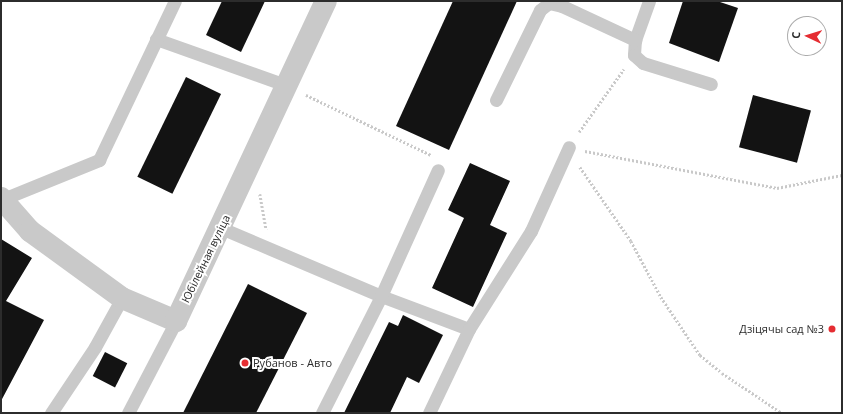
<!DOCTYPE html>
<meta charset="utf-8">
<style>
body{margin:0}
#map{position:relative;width:843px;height:414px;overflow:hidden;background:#fff;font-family:"Open Sans",sans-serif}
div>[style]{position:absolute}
.building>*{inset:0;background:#131313;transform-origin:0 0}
.path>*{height:2.5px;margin-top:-1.25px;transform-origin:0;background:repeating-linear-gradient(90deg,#c9c9c9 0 2px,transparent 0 4px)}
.lane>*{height:13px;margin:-6.5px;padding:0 6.5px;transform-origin:6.5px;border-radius:6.5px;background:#c9c9c9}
.street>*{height:22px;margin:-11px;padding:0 11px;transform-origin:11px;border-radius:11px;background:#c9c9c9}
.dots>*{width:11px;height:11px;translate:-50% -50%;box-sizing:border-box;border:2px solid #fff;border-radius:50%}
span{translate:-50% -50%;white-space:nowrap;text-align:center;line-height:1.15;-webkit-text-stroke:4px #fff;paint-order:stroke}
.street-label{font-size:11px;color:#2c2c2c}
.poi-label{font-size:11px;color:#2c2c2c}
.right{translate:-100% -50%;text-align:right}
.left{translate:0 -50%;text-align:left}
.frame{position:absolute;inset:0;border:2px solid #2c2c2c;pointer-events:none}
.north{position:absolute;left:787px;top:16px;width:40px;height:40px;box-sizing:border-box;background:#fff;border:1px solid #ababab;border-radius:50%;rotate:274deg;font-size:11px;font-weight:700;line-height:16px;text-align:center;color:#2c2c2c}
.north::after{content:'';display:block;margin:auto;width:14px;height:18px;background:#e52d32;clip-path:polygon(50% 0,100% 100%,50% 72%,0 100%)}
</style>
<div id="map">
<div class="building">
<i style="clip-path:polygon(222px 1px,265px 1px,241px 52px,206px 35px)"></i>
<i style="clip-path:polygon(453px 1px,517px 1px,449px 150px,396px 126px)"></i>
<i style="clip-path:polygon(683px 1px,717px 1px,738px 8px,719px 62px,669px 43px)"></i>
<i style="left:186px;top:77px;width:39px;height:111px;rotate:26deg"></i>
<i style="left:753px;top:95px;width:60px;height:54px;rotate:15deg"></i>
<i style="clip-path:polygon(470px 163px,510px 181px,490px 225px,507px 233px,473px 307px,432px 288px,464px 218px,448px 210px)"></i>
<i style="clip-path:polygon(1px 239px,32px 258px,6px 301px,44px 320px,1px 401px)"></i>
<i style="clip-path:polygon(248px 284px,307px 313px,256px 413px,183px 413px)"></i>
<i style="clip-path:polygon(403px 315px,443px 335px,419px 383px,407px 377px,390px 413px,344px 413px,389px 322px,398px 326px)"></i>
<i style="left:105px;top:352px;width:25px;height:27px;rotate:27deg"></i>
</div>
<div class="path">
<i style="left:306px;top:95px;width:139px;rotate:25.6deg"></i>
<i style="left:579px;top:132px;width:77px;rotate:-54.5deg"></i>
<i style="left:585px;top:151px;width:196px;rotate:10.9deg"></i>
<i style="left:777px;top:188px;width:66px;rotate:-11.3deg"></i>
<i style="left:580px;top:167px;width:90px;rotate:55.4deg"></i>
<i style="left:631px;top:241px;width:64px;rotate:61.8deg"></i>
<i style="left:661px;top:297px;width:70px;rotate:56.1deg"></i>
<i style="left:700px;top:355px;width:28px;rotate:39deg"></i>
<i style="left:722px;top:373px;width:72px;rotate:33.7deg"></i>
<i style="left:260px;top:194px;width:36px;rotate:80deg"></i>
</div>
<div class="lane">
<i style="left:649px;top:1px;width:41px;rotate:109.7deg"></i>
<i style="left:635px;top:40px;width:15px;rotate:94deg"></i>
<i style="left:634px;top:55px;width:12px;rotate:42deg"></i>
<i style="left:643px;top:63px;width:71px;rotate:17.2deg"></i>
<i style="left:156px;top:39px;width:137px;rotate:19.6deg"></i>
<i style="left:496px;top:100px;width:100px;rotate:-63.9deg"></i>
<i style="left:540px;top:10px;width:11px;rotate:-38deg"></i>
<i style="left:549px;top:3px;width:13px;rotate:13deg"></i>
<i style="left:562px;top:6px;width:81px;rotate:25deg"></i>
<i style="left:3px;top:199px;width:104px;rotate:-22.1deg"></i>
<i style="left:99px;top:160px;width:176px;rotate:-64.5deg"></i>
<i style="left:221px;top:228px;width:174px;rotate:23deg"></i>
<i style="left:381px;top:296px;width:94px;rotate:20.6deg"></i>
<i style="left:469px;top:329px;width:116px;rotate:-57.7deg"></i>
<i style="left:531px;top:231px;width:92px;rotate:-65.7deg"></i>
<i style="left:51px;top:413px;width:79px;rotate:-56.3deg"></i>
<i style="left:95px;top:347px;width:56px;rotate:-61.1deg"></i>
<i style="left:128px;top:413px;width:104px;rotate:-62.4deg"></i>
<i style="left:322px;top:413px;width:131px;rotate:-63.2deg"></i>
<i style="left:381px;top:296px;width:138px;rotate:-65.7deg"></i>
<i style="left:429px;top:413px;width:93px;rotate:-64.5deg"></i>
</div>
<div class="street">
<i style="left:1px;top:198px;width:44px;rotate:48.7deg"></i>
<i style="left:30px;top:231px;width:114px;rotate:36.1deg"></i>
<i style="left:122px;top:298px;width:59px;rotate:23.1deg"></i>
<i style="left:176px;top:321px;width:353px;rotate:-64.9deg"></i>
</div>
<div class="dots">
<i style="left:832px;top:329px;background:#e52d32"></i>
<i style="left:245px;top:363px;background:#e52d32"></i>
</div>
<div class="street-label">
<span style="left:206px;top:259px;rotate:-64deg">Юбілейная вуліца</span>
</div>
<div class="poi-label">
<span class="right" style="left:824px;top:329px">Дзіцячы сад №3</span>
<span class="left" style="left:253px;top:363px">Рубанов - Авто</span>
</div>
<div class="frame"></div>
<div class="north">С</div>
</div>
